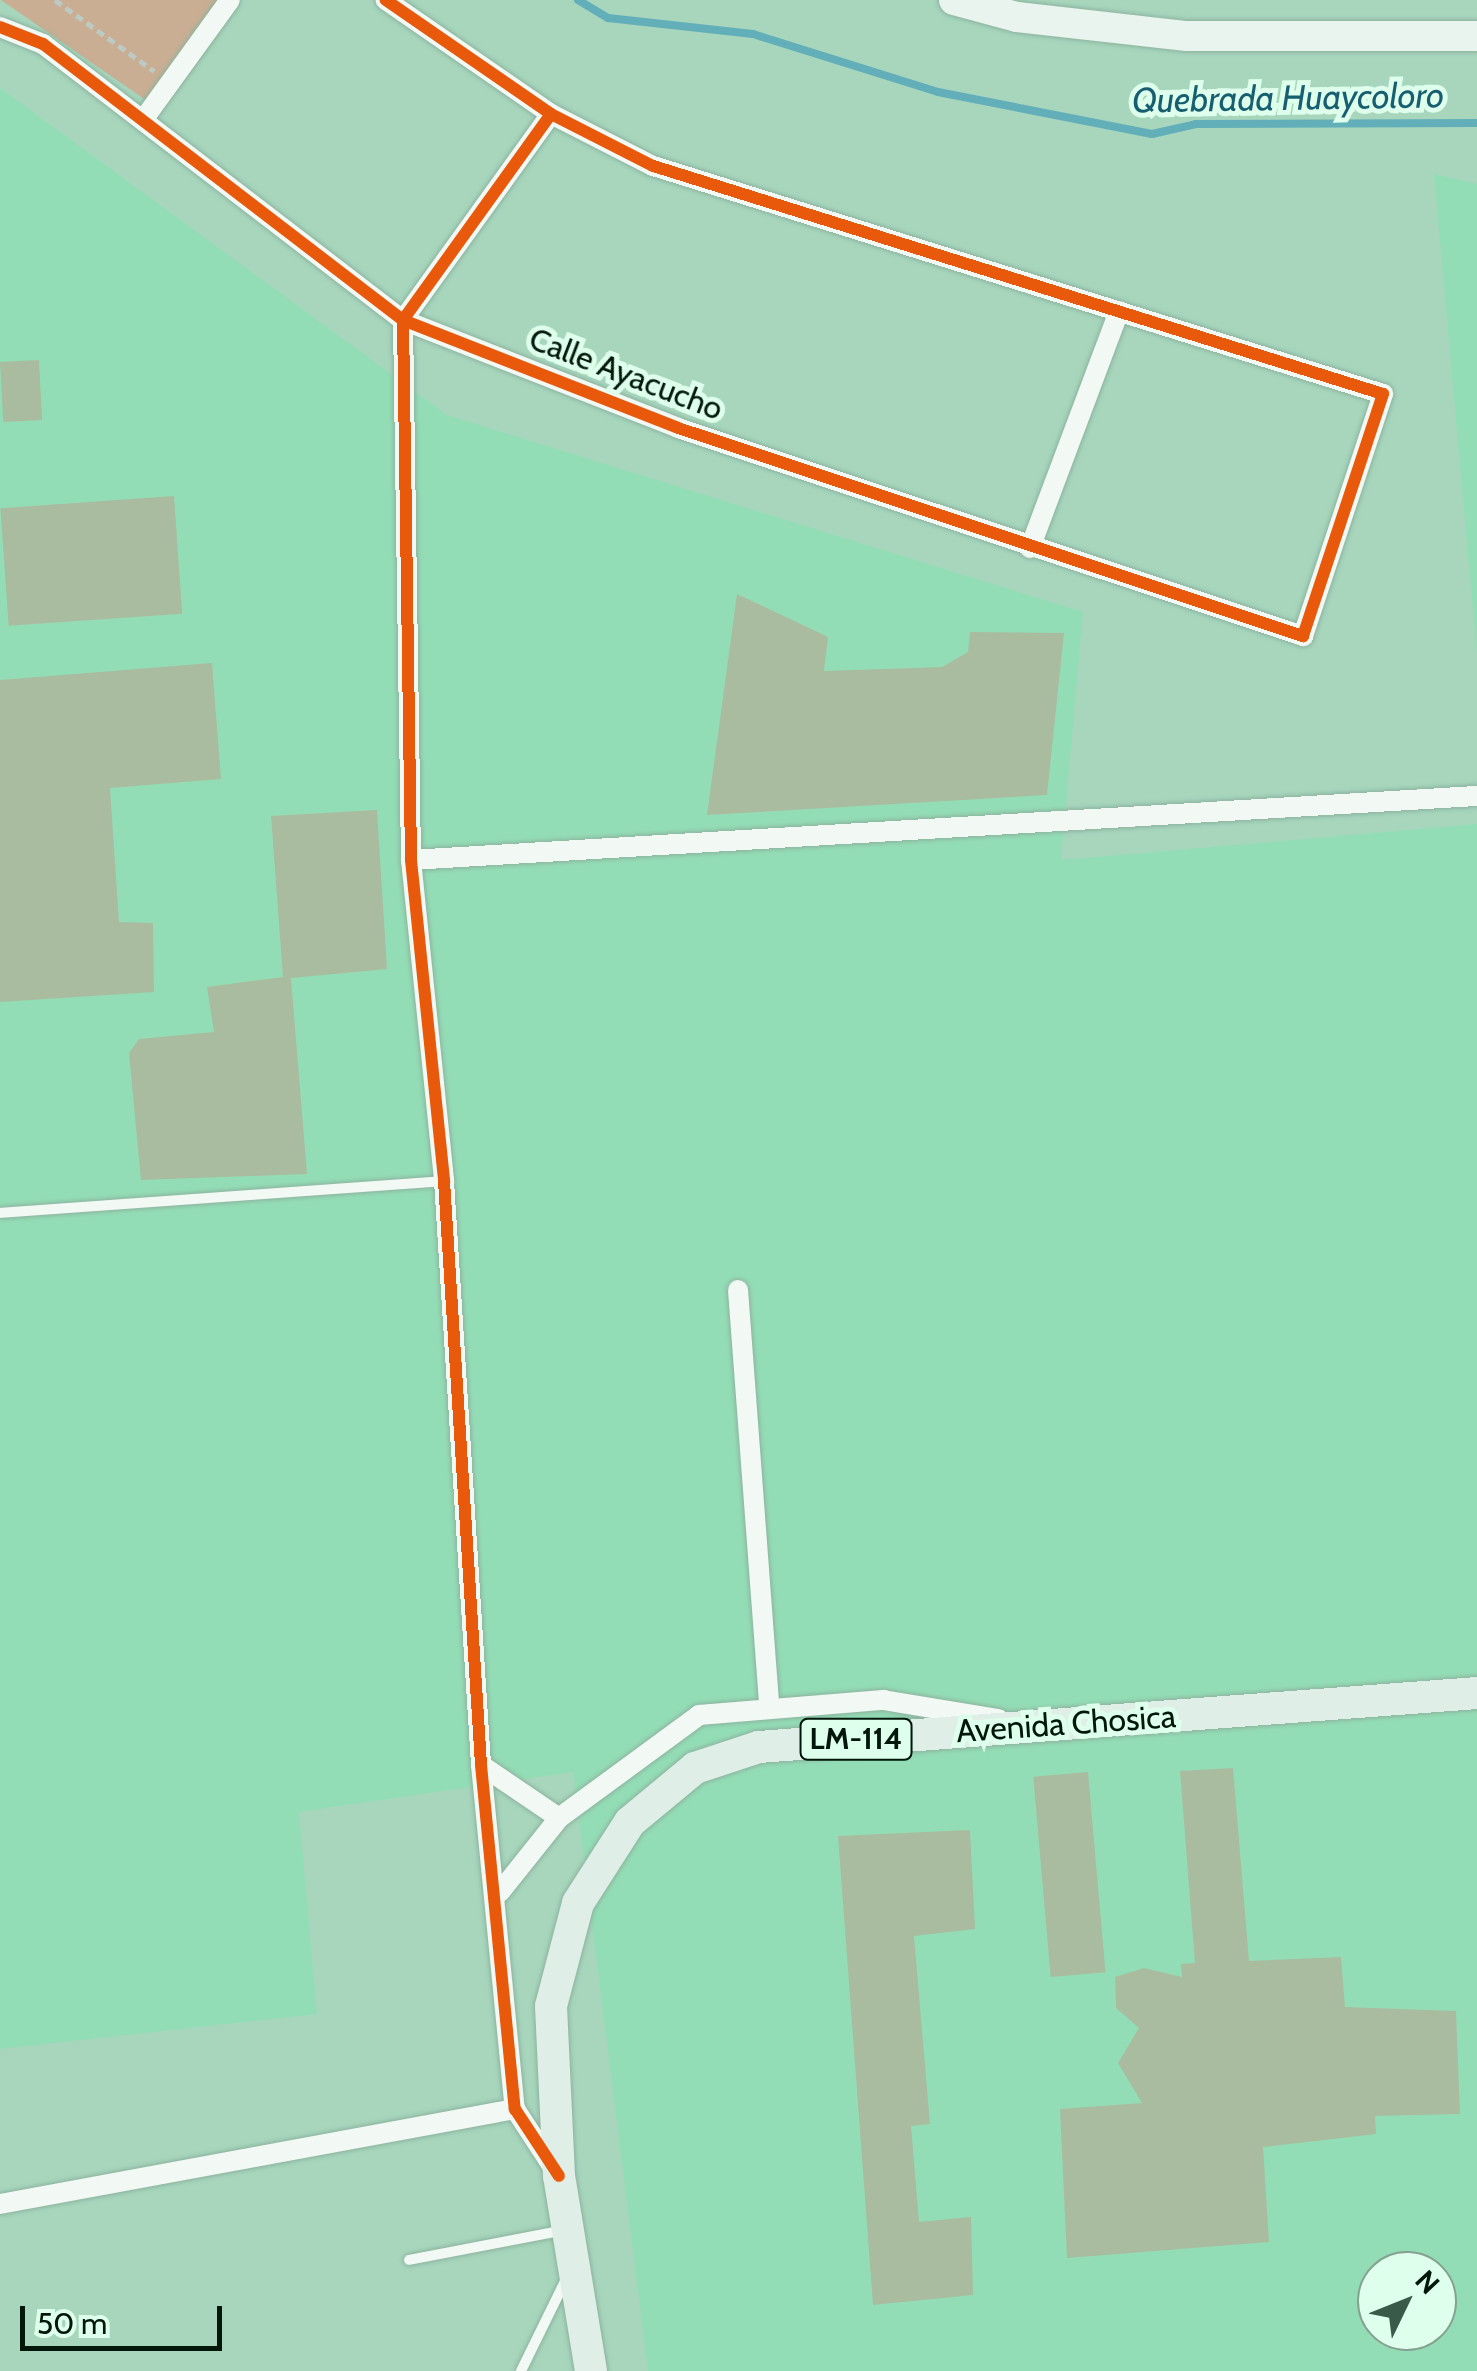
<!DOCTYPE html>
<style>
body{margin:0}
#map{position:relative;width:1477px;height:2371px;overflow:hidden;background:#a7d6bd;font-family:Cabin,sans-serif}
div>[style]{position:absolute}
.built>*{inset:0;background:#93ddb6}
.green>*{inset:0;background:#c9ae93}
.stream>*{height:8px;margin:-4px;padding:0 4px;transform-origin:4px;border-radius:4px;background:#62afb9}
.building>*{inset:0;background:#a9bca0;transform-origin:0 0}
.path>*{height:5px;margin-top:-2.5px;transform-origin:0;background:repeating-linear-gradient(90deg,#bccac3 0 8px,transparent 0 13px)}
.roads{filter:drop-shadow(0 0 2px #8db39f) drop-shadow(0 0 2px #8db39f)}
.service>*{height:10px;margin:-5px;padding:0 5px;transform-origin:5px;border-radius:5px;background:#f2f9f5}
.minor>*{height:20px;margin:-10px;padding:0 10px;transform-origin:10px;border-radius:10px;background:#f2f9f5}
.secondary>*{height:30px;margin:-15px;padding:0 15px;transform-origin:15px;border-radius:15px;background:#e8f4ed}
.primary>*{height:32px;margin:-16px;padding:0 16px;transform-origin:16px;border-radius:16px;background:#dfeee6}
.cycleway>*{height:12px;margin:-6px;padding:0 6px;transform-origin:6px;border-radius:6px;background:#e8590c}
span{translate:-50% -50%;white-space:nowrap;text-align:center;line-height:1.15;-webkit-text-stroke:10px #deffeb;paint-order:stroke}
.shield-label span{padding:2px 8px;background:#deffeb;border:2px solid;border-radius:8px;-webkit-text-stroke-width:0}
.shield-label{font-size:30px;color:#00170a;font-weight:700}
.street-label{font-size:32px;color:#00170a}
.water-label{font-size:35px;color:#165e70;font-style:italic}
.north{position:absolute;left:1357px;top:2251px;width:100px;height:100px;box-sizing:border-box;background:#deffeb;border:2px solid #85a291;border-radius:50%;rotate:47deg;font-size:28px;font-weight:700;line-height:40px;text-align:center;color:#00170a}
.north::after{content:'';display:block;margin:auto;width:35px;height:45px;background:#3a5a49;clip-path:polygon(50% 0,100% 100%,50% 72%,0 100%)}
.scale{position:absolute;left:20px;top:2306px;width:202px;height:45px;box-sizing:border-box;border:5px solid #00170a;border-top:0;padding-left:12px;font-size:30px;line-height:35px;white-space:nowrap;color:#00170a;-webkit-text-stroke:8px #deffeb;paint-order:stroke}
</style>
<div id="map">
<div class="built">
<i style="clip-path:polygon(evenodd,0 88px,447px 415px,1083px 612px,1061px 860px,1477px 824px,1477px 2371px,648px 2371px,573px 1772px,299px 1812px,317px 2014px,0 2049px,0 88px,1377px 2271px,1437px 2271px,1437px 2331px,1377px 2331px,1377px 2271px)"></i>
<i style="clip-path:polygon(1434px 174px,1477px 184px,1477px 655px)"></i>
</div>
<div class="green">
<i style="clip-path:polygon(1px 0,222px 0,150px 103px)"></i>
</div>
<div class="stream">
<i style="left:578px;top:0;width:35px;rotate:31deg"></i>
<i style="left:608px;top:18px;width:146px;rotate:6.3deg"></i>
<i style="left:753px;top:34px;width:194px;rotate:17.4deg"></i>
<i style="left:938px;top:92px;width:218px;rotate:11.1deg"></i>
<i style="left:1152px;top:134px;width:45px;rotate:-12.8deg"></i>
<i style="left:1196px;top:124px;width:281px;rotate:-0.2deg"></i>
</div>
<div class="building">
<i style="left:39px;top:360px;width:60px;height:39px;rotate:87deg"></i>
<i style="left:174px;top:496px;width:118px;height:174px;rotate:86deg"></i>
<i style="clip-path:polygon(737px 594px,828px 637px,824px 671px,942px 667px,968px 652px,970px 632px,1064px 633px,1047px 795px,707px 815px)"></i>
<i style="clip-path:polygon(212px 663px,221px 779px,110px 788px,119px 922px,153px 923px,154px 992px,0 1002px,0 680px)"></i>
<i style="clip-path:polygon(377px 810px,387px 969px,291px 978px,307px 1174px,141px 1180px,129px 1053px,139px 1039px,214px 1032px,207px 987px,283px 977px,271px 816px)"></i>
<i style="clip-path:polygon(1233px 1768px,1249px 1961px,1341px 1957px,1345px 2007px,1456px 2011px,1460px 2114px,1375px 2116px,1376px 2134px,1263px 2147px,1269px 2242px,1067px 2258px,1060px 2109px,1142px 2103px,1118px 2063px,1139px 2028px,1116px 2008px,1115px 1977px,1144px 1968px,1182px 1977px,1181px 1964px,1195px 1963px,1180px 1771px)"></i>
<i style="left:1088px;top:1772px;width:201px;height:55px;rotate:85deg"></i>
<i style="clip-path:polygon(970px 1830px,975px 1929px,914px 1936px,930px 2124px,911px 2126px,919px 2222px,971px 2217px,973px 2295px,873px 2305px,838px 1836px)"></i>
</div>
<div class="path">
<i style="left:55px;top:0;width:122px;rotate:35.6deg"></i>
</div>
<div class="roads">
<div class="service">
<i style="left:0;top:1213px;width:445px;rotate:-4.1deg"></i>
<i style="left:409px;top:2260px;width:159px;rotate:-10.9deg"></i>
<i style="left:521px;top:2371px;width:105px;rotate:-63.9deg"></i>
</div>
<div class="minor">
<i style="left:0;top:27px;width:46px;rotate:21.6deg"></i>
<i style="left:43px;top:44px;width:454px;rotate:37.5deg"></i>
<i style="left:403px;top:320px;width:295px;rotate:21.4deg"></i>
<i style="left:678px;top:428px;width:659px;rotate:18.41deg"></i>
<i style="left:1303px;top:636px;width:255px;rotate:-71.7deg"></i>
<i style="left:1383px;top:394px;width:765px;rotate:-162.65deg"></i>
<i style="left:653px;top:166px;width:114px;rotate:-153deg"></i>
<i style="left:551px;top:114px;width:201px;rotate:-145.4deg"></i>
<i style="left:551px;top:114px;width:254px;rotate:125.7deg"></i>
<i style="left:403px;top:320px;width:540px;rotate:89.15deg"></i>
<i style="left:411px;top:860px;width:323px;rotate:84.1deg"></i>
<i style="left:444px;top:1181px;width:585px;rotate:86.37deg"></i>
<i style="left:481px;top:1765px;width:346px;rotate:84.4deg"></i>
<i style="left:515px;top:2109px;width:75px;rotate:56.9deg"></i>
<i style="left:143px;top:120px;width:148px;rotate:-54.1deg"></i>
<i style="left:1030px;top:548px;width:253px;rotate:-69.4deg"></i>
<i style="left:411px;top:860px;width:1068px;rotate:-3.44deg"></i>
<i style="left:738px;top:1290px;width:416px;rotate:85.7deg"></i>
<i style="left:481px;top:1765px;width:94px;rotate:34.2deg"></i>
<i style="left:500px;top:1892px;width:95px;rotate:-51.4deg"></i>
<i style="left:559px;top:1818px;width:174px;rotate:-36.3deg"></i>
<i style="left:699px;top:1715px;width:185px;rotate:-4.7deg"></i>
<i style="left:883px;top:1700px;width:117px;rotate:9.4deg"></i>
<i style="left:0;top:2204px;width:524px;rotate:-10.45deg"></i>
</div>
<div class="secondary">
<i style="left:954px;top:0;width:65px;rotate:15.1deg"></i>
<i style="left:1017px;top:17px;width:171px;rotate:6.4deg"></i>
<i style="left:1187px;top:36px;width:290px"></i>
</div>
<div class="primary">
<i style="left:591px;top:2371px;width:198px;rotate:-99.3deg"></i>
<i style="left:559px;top:2176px;width:170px;rotate:-92.7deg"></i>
<i style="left:551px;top:2006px;width:106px;rotate:-75.3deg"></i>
<i style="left:578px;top:1903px;width:96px;rotate:-57.3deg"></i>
<i style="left:630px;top:1822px;width:85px;rotate:-39.7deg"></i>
<i style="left:695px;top:1768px;width:67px;rotate:-18.2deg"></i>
<i style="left:759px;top:1747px;width:720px;rotate:-4.3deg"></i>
</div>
</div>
<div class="cycleway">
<i style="left:0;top:27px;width:46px;rotate:21.6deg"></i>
<i style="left:43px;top:44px;width:454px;rotate:37.5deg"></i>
<i style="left:403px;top:320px;width:295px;rotate:21.4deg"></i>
<i style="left:678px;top:428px;width:659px;rotate:18.41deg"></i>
<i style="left:1303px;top:636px;width:255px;rotate:-71.7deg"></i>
<i style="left:1383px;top:394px;width:765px;rotate:-162.65deg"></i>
<i style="left:653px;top:166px;width:114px;rotate:-153deg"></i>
<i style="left:551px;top:114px;width:201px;rotate:-145.4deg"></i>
<i style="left:551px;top:114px;width:254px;rotate:125.7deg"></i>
<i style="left:403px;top:320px;width:540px;rotate:89.15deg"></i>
<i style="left:411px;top:860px;width:323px;rotate:84.1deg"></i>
<i style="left:444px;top:1181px;width:585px;rotate:86.37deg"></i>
<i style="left:481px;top:1765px;width:346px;rotate:84.4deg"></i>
<i style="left:515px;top:2109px;width:80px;rotate:56.7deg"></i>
</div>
<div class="shield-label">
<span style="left:856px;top:1739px">LM-114</span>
</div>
<div class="street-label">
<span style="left:626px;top:374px;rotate:21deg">Calle Ayacucho</span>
<span style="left:1066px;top:1724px;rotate:-4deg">Avenida Chosica</span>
</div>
<div class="water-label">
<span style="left:1288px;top:98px;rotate:-1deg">Quebrada Huaycoloro</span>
</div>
<div class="north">N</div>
<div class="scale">50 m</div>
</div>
